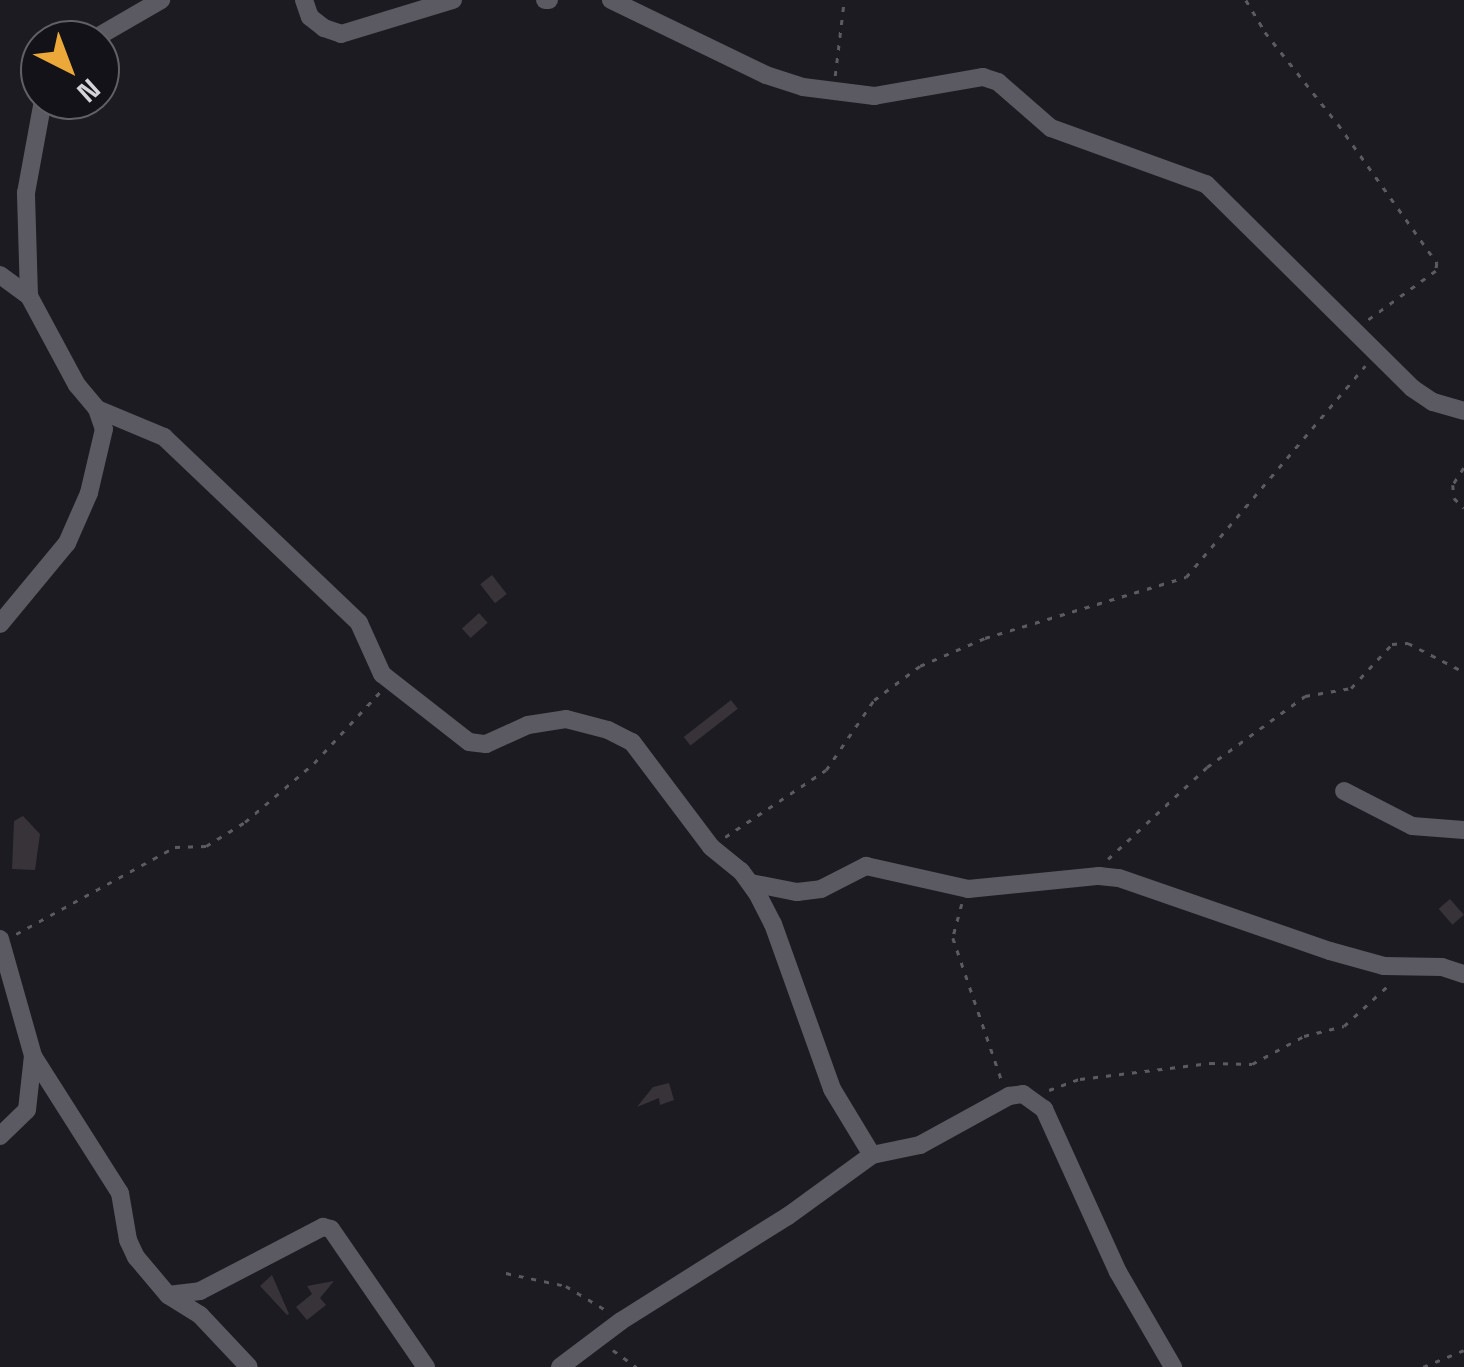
<!DOCTYPE html>
<style>
body{margin:0}
#map{position:relative;width:1464px;height:1367px;overflow:hidden;background:#1c1b21;font-family:"Space Grotesk",sans-serif}
div>[style]{position:absolute}
.building>*{inset:0;background:#383339;transform-origin:0 0}
.path>*{height:2.5px;margin-top:-1.25px;transform-origin:0;background:repeating-linear-gradient(90deg,#5c5b61 0 5px,transparent 0 13px)}
.minor>*{height:18px;margin:-9px;padding:0 9px;transform-origin:9px;border-radius:9px;background:#5b5a62}
span{translate:-50% -50%;white-space:nowrap;text-align:center;line-height:1.15;-webkit-text-stroke:10px #131218;paint-order:stroke}
.north{position:absolute;left:20px;top:20px;width:100px;height:100px;box-sizing:border-box;background:#131218;border:2px solid #616065;border-radius:50%;rotate:138deg;font-size:28px;font-weight:700;line-height:40px;text-align:center;color:#d5d5d9}
.north::after{content:'';display:block;margin:auto;width:35px;height:45px;background:#eca93a;clip-path:polygon(50% 0,100% 100%,50% 72%,0 100%)}
</style>
<div id="map">
<div class="building">
<i style="left:492px;top:575px;width:24px;height:15px;rotate:52deg"></i>
<i style="left:479px;top:613px;width:13px;height:23px;rotate:48deg"></i>
<i style="left:731px;top:700px;width:11px;height:60px;rotate:52deg"></i>
<i style="clip-path:polygon(23px 816px,40px 834px,35px 870px,12px 869px,14px 821px)"></i>
<i style="left:1450px;top:899px;width:21px;height:15px;rotate:49deg"></i>
<i style="clip-path:polygon(669px 1083px,674px 1100px,660px 1105px,659px 1098px,637px 1107px,653px 1087px)"></i>
<i style="clip-path:polygon(272px 1275px,289px 1314px,287px 1315px,260px 1286px)"></i>
<i style="clip-path:polygon(334px 1281px,320px 1298px,326px 1305px,307px 1320px,296px 1307px,312px 1294px,307px 1286px)"></i>
</div>
<div class="path">
<i style="left:1246px;top:0;width:37px;rotate:59deg"></i>
<i style="left:1265px;top:32px;width:117px;rotate:51.6deg"></i>
<i style="left:1338px;top:124px;width:171px;rotate:54.5deg"></i>
<i style="left:1437px;top:263px;width:8px;rotate:97deg"></i>
<i style="left:1436px;top:271px;width:85px;rotate:144.1deg"></i>
<i style="left:835px;top:76px;width:77px;rotate:-83.2deg"></i>
<i style="left:1464px;top:468px;width:20px;rotate:123deg"></i>
<i style="left:1453px;top:485px;width:13px;rotate:86deg"></i>
<i style="left:1454px;top:498px;width:14px;rotate:45deg"></i>
<i style="left:725px;top:837px;width:121px;rotate:-33.6deg"></i>
<i style="left:826px;top:770px;width:85px;rotate:-55.6deg"></i>
<i style="left:874px;top:700px;width:57px;rotate:-36.5deg"></i>
<i style="left:920px;top:666px;width:71px;rotate:-23.3deg"></i>
<i style="left:985px;top:638px;width:210px;rotate:-16.9deg"></i>
<i style="left:1186px;top:577px;width:277px;rotate:-49.7deg"></i>
<i style="left:1108px;top:859px;width:135px;rotate:-42.9deg"></i>
<i style="left:1207px;top:767px;width:121px;rotate:-35.9deg"></i>
<i style="left:1305px;top:696px;width:47px;rotate:-9.9deg"></i>
<i style="left:1351px;top:688px;width:60px;rotate:-47deg"></i>
<i style="left:1392px;top:644px;width:16px;rotate:-4deg"></i>
<i style="left:1408px;top:643px;width:63px;rotate:27.4deg"></i>
<i style="left:962px;top:904px;width:35px;rotate:105deg"></i>
<i style="left:953px;top:938px;width:151px;rotate:71.1deg"></i>
<i style="left:16px;top:934px;width:181px;rotate:-28.7deg"></i>
<i style="left:175px;top:847px;width:31px;rotate:-2deg"></i>
<i style="left:206px;top:846px;width:46px;rotate:-31.6deg"></i>
<i style="left:245px;top:822px;width:91px;rotate:-40.5deg"></i>
<i style="left:314px;top:763px;width:97px;rotate:-47.1deg"></i>
<i style="left:1049px;top:1090px;width:33px;rotate:-20deg"></i>
<i style="left:1080px;top:1079px;width:131px;rotate:-7deg"></i>
<i style="left:1210px;top:1063px;width:42px;rotate:1.4deg"></i>
<i style="left:1252px;top:1064px;width:59px;rotate:-28.3deg"></i>
<i style="left:1304px;top:1036px;width:41px;rotate:-14deg"></i>
<i style="left:1344px;top:1026px;width:64px;rotate:-42.5deg"></i>
<i style="left:506px;top:1273px;width:61px;rotate:12.2deg"></i>
<i style="left:566px;top:1286px;width:47px;rotate:31deg"></i>
<i style="left:613px;top:1350px;width:29px;rotate:36deg"></i>
<i style="left:1423px;top:1367px;width:44px;rotate:-22.5deg"></i>
</div>
<div class="minor">
<i style="left:304px;top:0;width:18px;rotate:71deg"></i>
<i style="left:310px;top:17px;width:18px;rotate:38deg"></i>
<i style="left:324px;top:28px;width:18px;rotate:19deg"></i>
<i style="left:341px;top:34px;width:117px;rotate:-16.9deg"></i>
<i style="left:545px;top:0;width:4px"></i>
<i style="left:611px;top:0;width:172px;rotate:25.8deg"></i>
<i style="left:766px;top:75px;width:39px;rotate:18deg"></i>
<i style="left:803px;top:87px;width:72px;rotate:7.2deg"></i>
<i style="left:874px;top:96px;width:111px;rotate:-9.9deg"></i>
<i style="left:983px;top:77px;width:16px;rotate:18deg"></i>
<i style="left:998px;top:82px;width:70px;rotate:41deg"></i>
<i style="left:1051px;top:128px;width:165px;rotate:19.9deg"></i>
<i style="left:1206px;top:184px;width:290px;rotate:44.7deg"></i>
<i style="left:1412px;top:388px;width:25px;rotate:34deg"></i>
<i style="left:1433px;top:402px;width:32px;rotate:16deg"></i>
<i style="left:92px;top:40px;width:80px;rotate:-30.1deg"></i>
<i style="left:0;top:275px;width:36px;rotate:36deg"></i>
<i style="left:29px;top:296px;width:101px;rotate:61.7deg"></i>
<i style="left:77px;top:385px;width:31px;rotate:50deg"></i>
<i style="left:97px;top:409px;width:21px;rotate:71deg"></i>
<i style="left:104px;top:429px;width:66px;rotate:103.2deg"></i>
<i style="left:89px;top:493px;width:55px;rotate:113.7deg"></i>
<i style="left:67px;top:543px;width:105px;rotate:129.6deg"></i>
<i style="left:29px;top:296px;width:103px;rotate:-91.7deg"></i>
<i style="left:26px;top:193px;width:95px;rotate:-79.6deg"></i>
<i style="left:97px;top:409px;width:73px;rotate:22.7deg"></i>
<i style="left:164px;top:437px;width:269px;rotate:43.6deg"></i>
<i style="left:359px;top:623px;width:56px;rotate:65.7deg"></i>
<i style="left:382px;top:674px;width:110px;rotate:38deg"></i>
<i style="left:469px;top:742px;width:17px;rotate:7deg"></i>
<i style="left:486px;top:744px;width:46px;rotate:-24.3deg"></i>
<i style="left:528px;top:725px;width:38px;rotate:-9deg"></i>
<i style="left:566px;top:719px;width:43px;rotate:14.7deg"></i>
<i style="left:608px;top:730px;width:27px;rotate:27deg"></i>
<i style="left:632px;top:742px;width:131px;rotate:53deg"></i>
<i style="left:711px;top:847px;width:38px;rotate:39deg"></i>
<i style="left:741px;top:871px;width:27px;rotate:54deg"></i>
<i style="left:757px;top:893px;width:35px;rotate:63deg"></i>
<i style="left:773px;top:924px;width:175px;rotate:70.3deg"></i>
<i style="left:832px;top:1089px;width:77px;rotate:58.8deg"></i>
<i style="left:1344px;top:791px;width:76px;rotate:27.2deg"></i>
<i style="left:1412px;top:826px;width:52px;rotate:4.4deg"></i>
<i style="left:751px;top:883px;width:47px;rotate:11.1deg"></i>
<i style="left:797px;top:892px;width:24px;rotate:-7deg"></i>
<i style="left:821px;top:889px;width:51px;rotate:-27.1deg"></i>
<i style="left:866px;top:866px;width:105px;rotate:12.7deg"></i>
<i style="left:968px;top:889px;width:132px;rotate:-5.7deg"></i>
<i style="left:1099px;top:876px;width:20px;rotate:6deg"></i>
<i style="left:1119px;top:878px;width:223px;rotate:19.1deg"></i>
<i style="left:1330px;top:951px;width:56px;rotate:15.5deg"></i>
<i style="left:1384px;top:966px;width:58px;rotate:1deg"></i>
<i style="left:1442px;top:967px;width:23px;rotate:18deg"></i>
<i style="left:0;top:939px;width:122px;rotate:74.2deg"></i>
<i style="left:33px;top:1056px;width:162px;rotate:57.6deg"></i>
<i style="left:120px;top:1193px;width:48px;rotate:80.3deg"></i>
<i style="left:128px;top:1240px;width:19px;rotate:65deg"></i>
<i style="left:136px;top:1257px;width:50px;rotate:49.9deg"></i>
<i style="left:168px;top:1295px;width:38px;rotate:32deg"></i>
<i style="left:200px;top:1315px;width:71px;rotate:46.7deg"></i>
<i style="left:0;top:1136px;width:37px;rotate:-44deg"></i>
<i style="left:27px;top:1110px;width:54px;rotate:-83.7deg"></i>
<i style="left:168px;top:1295px;width:32px;rotate:-7deg"></i>
<i style="left:200px;top:1291px;width:139px;rotate:-27.5deg"></i>
<i style="left:323px;top:1227px;width:8px;rotate:14deg"></i>
<i style="left:331px;top:1229px;width:168px;rotate:55.5deg"></i>
<i style="left:560px;top:1367px;width:76px;rotate:-37deg"></i>
<i style="left:621px;top:1321px;width:197px;rotate:-32.2deg"></i>
<i style="left:788px;top:1216px;width:104px;rotate:-36deg"></i>
<i style="left:872px;top:1155px;width:49px;rotate:-11.8deg"></i>
<i style="left:920px;top:1145px;width:102px;rotate:-28.8deg"></i>
<i style="left:1009px;top:1096px;width:14px;rotate:-8deg"></i>
<i style="left:1023px;top:1094px;width:26px;rotate:36deg"></i>
<i style="left:1044px;top:1109px;width:179px;rotate:65.6deg"></i>
<i style="left:1118px;top:1272px;width:110px;rotate:59.9deg"></i>
</div>
<div class="north">N</div>
</div>
